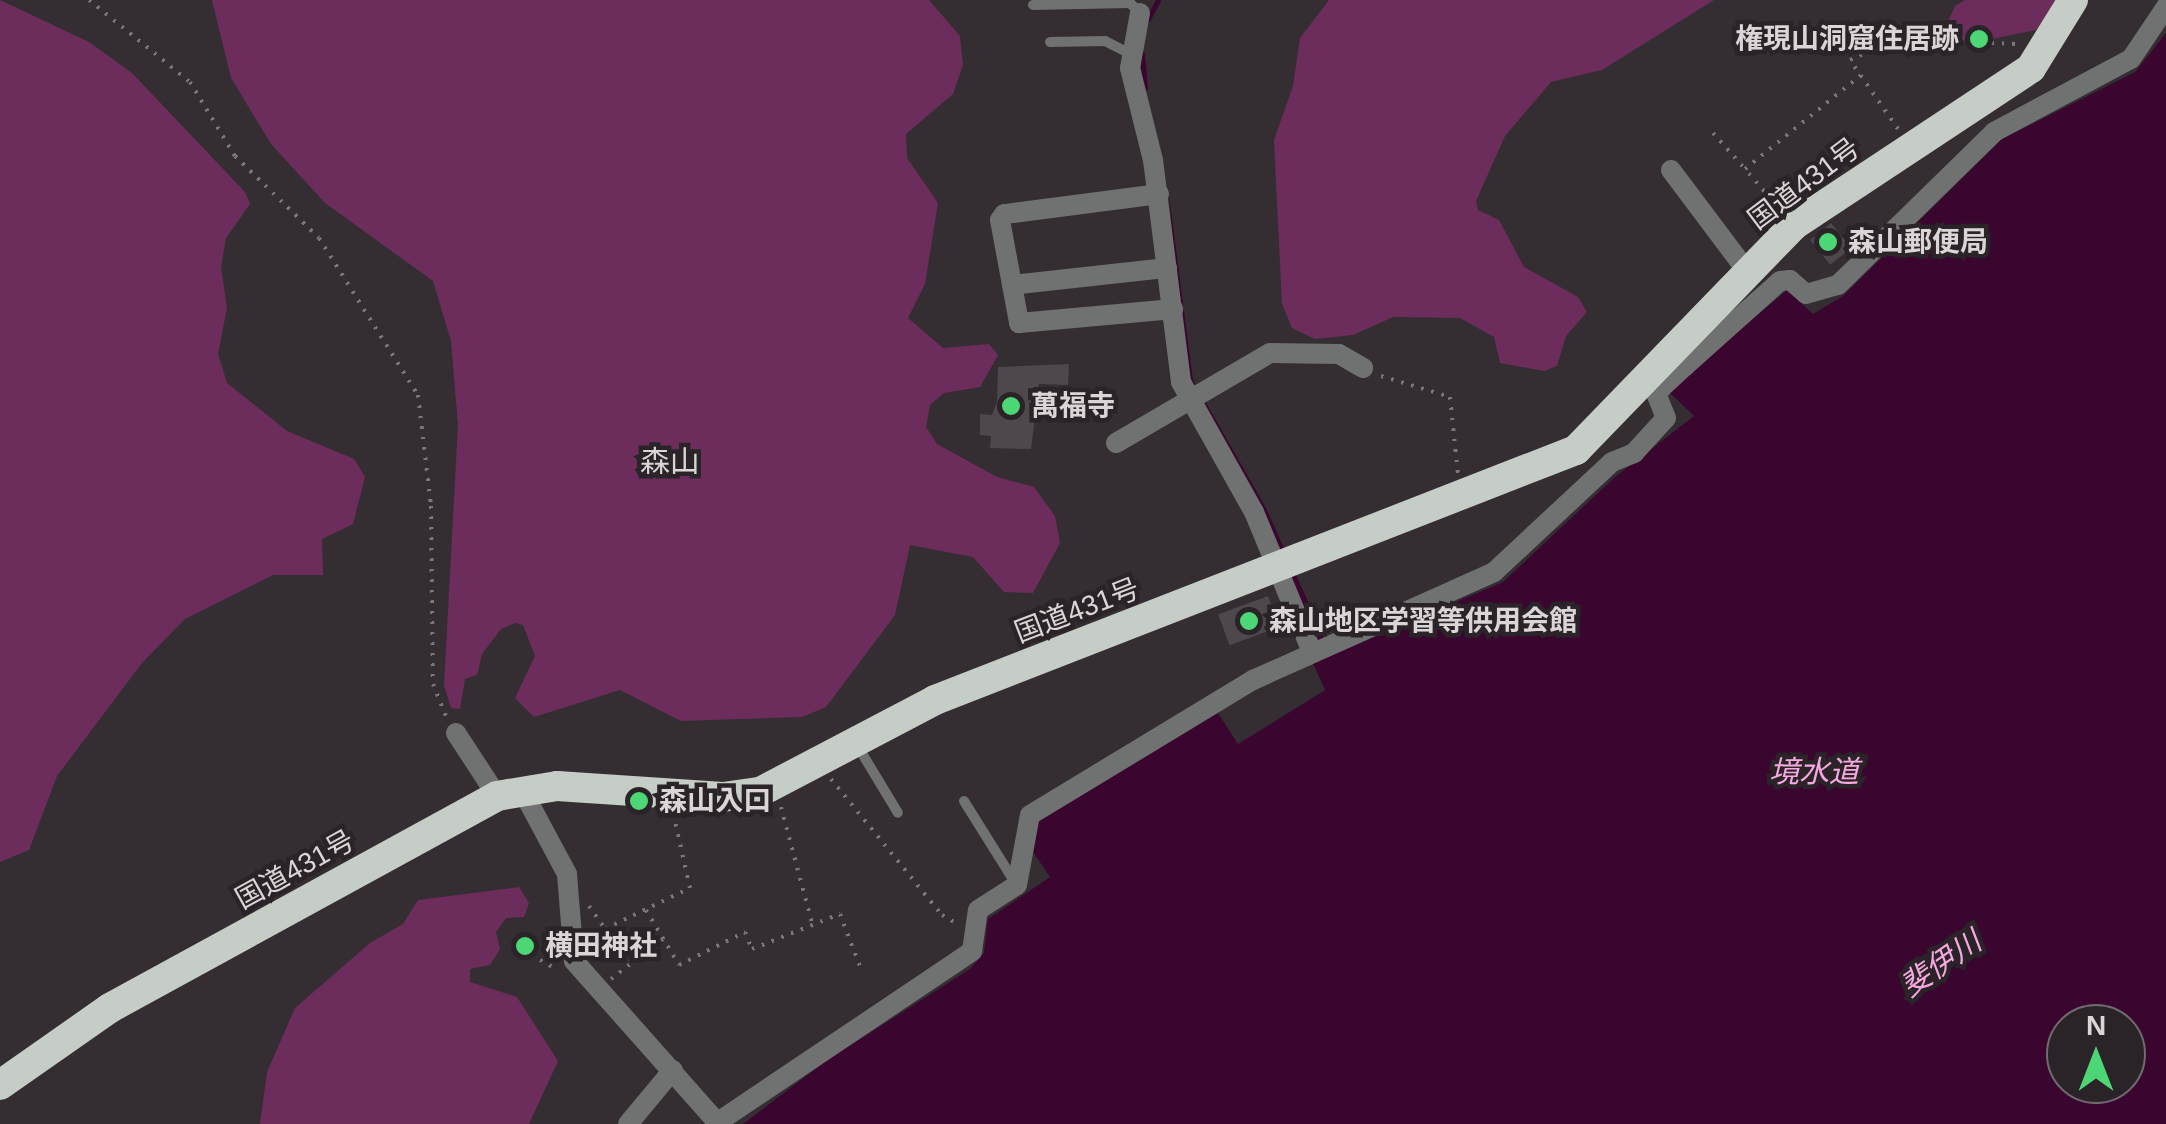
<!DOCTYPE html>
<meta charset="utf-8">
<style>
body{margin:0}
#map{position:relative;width:2166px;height:1124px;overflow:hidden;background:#342e32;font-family:Helvetica,"Noto Sans JP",sans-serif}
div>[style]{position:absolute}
.green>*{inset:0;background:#6c2d5c}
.water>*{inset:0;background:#3a062f}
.stream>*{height:5px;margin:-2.5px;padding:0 2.5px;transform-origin:2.5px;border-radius:2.5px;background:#3a062f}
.building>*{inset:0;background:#4e484c;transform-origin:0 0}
.path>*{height:4px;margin-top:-2px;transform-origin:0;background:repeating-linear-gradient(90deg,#7b7679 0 2.5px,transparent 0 10.5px)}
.lane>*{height:10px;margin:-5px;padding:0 5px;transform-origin:5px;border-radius:5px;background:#6f7270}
.street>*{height:20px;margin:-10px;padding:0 10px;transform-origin:10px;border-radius:10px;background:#6f7270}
.highway>*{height:30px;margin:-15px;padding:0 15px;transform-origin:15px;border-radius:15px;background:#c6cdc7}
.dots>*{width:28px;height:28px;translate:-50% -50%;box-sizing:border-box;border:5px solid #2a2428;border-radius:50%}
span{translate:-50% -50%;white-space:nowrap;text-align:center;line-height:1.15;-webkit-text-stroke:9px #2a2428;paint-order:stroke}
.poi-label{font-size:28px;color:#dad6d8;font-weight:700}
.right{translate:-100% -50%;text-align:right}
.left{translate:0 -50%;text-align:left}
.street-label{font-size:28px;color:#dad6d8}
.neighbourhood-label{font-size:30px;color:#dad6d8}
.water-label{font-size:30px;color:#f8a8e0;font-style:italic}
.north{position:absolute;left:2046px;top:1004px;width:100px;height:100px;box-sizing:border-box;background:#2a2428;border:2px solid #706b6e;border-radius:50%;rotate:0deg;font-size:28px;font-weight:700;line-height:40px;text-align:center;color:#dad6d8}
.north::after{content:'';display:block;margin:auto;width:35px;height:45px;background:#4dd676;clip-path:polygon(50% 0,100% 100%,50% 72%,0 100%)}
</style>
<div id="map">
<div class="green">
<i style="clip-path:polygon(0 0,89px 42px,132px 73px,245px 192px,250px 204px,226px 238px,221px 267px,227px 308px,218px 354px,227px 383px,287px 431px,354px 459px,365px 477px,353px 524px,322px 539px,323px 575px,273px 575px,185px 619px,142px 663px,57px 776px,29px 850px,0 862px)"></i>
<i style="clip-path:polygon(212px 0,929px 0,960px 36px,963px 65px,953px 94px,906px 134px,907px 158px,938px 203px,925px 284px,908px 318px,943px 348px,989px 344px,998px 355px,980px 387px,944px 393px,930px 405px,926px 427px,937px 444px,997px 477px,1034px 487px,1055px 516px,1060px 543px,1033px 593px,1004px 592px,973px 557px,910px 545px,895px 615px,826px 707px,802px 717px,681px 721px,620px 690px,534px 717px,515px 698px,535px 656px,523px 625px,515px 623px,501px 629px,482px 654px,477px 675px,465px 679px,460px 709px,451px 708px,444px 685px,458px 425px,451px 341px,433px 281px,325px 203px,271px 144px,231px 78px)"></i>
<i style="clip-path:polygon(1329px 0,1714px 0,1602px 70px,1551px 82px,1505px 136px,1476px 201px,1478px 210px,1499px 220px,1524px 267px,1578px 297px,1587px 312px,1566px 336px,1557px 366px,1544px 371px,1500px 363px,1494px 337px,1460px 318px,1393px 317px,1353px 335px,1315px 339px,1292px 328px,1282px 304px,1274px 140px,1293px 86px,1300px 38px)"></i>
<i style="clip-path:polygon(1965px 0,2061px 0,2041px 29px,1976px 42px,1953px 39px,1945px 28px,1955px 6px)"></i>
<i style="clip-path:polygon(519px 887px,529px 903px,524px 917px,506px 918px,496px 932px,500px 949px,490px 965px,470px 969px,470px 982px,517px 997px,558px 1061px,529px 1124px,260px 1124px,267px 1072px,295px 1008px,370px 943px,403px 924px,418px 900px)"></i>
</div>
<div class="water">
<i style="clip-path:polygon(evenodd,2166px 33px,2166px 1124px,743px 1124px,826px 1061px,970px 969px,984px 953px,988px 919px,1050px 877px,1033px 852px,1038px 822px,1218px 713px,1238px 744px,1325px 690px,1187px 384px,1168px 187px,1193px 380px,1266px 508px,1332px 655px,1503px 582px,1615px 477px,1694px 416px,1668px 391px,1787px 290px,1813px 314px,1843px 296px,2002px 139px,2135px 72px,2166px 33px,2066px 1024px,2126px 1024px,2126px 1084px,2066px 1084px,2066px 1024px)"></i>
</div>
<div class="stream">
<i style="left:1148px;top:19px;width:21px;rotate:-62deg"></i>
<i style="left:1142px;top:54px;width:34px;rotate:85deg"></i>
</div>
<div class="building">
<i style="left:1831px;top:223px;width:32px;height:27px;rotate:51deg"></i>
<i style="clip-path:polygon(1069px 364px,1068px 385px,1039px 384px,1031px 449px,990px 448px,991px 436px,980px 435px,980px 414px,992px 415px,997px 402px,998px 367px)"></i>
<i style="left:1268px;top:596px;width:33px;height:53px;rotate:70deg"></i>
</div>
<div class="path">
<i style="left:89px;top:0;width:130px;rotate:39.1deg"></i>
<i style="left:190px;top:82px;width:87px;rotate:58.7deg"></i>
<i style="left:235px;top:156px;width:117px;rotate:44.3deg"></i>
<i style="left:319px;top:238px;width:186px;rotate:57.8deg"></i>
<i style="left:418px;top:395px;width:112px;rotate:83.3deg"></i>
<i style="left:431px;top:506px;width:178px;rotate:89.4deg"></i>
<i style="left:433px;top:684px;width:35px;rotate:68deg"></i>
<i style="left:1898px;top:129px;width:84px;rotate:-124.8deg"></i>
<i style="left:1850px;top:60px;width:51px;rotate:-24.1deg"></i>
<i style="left:1897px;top:39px;width:120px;rotate:2.4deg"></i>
<i style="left:1713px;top:133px;width:48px;rotate:48.4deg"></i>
<i style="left:1778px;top:207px;width:50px;rotate:-131deg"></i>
<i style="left:1745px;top:169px;width:149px;rotate:-39deg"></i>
<i style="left:1381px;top:376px;width:72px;rotate:16.9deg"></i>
<i style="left:1450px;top:397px;width:77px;rotate:84.1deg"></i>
<i style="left:831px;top:779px;width:176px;rotate:50.8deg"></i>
<i style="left:942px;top:915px;width:20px;rotate:30deg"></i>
<i style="left:781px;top:807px;width:120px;rotate:75deg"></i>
<i style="left:589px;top:906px;width:28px;rotate:55deg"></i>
<i style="left:605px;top:929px;width:94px;rotate:-25.8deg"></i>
<i style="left:690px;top:888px;width:73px;rotate:-102.7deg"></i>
<i style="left:646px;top:910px;width:64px;rotate:59deg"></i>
<i style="left:679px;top:965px;width:74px;rotate:-26.6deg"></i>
<i style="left:745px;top:932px;width:18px;rotate:68deg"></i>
<i style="left:752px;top:949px;width:95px;rotate:-21.7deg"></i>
<i style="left:840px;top:914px;width:59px;rotate:69.1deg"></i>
<i style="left:540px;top:960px;width:18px;rotate:29deg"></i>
<i style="left:611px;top:979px;width:66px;rotate:-37.6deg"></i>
</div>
<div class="lane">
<i style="left:1033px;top:5px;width:97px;rotate:-1.2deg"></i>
<i style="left:1130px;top:3px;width:14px;rotate:45deg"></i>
<i style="left:1050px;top:42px;width:55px;rotate:-1deg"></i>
<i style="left:1105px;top:41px;width:29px;rotate:27deg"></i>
<i style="left:857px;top:745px;width:79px;rotate:58.9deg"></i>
<i style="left:964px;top:801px;width:94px;rotate:58deg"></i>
</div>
<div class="street">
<i style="left:1140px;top:13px;width:56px;rotate:100.3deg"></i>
<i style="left:1130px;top:68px;width:95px;rotate:76deg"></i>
<i style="left:1153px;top:160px;width:224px;rotate:82.8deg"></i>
<i style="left:1181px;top:382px;width:149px;rotate:60.7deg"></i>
<i style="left:1254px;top:512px;width:152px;rotate:67.5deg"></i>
<i style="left:1671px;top:170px;width:125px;rotate:53.1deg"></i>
<i style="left:1159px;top:194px;width:156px;rotate:172.6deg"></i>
<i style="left:1004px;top:214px;width:7px;rotate:124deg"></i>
<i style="left:1000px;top:220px;width:105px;rotate:79.5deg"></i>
<i style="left:1019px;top:323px;width:155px;rotate:-5.2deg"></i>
<i style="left:1012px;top:285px;width:156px;rotate:-6.3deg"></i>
<i style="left:1675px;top:358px;width:13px;rotate:39deg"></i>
<i style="left:1685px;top:366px;width:127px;rotate:-41.8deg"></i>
<i style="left:1780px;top:281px;width:10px;rotate:-6deg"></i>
<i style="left:1790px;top:280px;width:21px;rotate:41deg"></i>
<i style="left:1806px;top:294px;width:33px;rotate:-16deg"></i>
<i style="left:1838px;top:285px;width:219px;rotate:-44.4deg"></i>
<i style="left:1994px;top:132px;width:155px;rotate:-28.1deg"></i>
<i style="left:2131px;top:59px;width:63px;rotate:-56.1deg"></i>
<i style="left:1116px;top:443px;width:178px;rotate:-30.3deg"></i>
<i style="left:1270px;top:353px;width:69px;rotate:0.8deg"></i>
<i style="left:1339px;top:354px;width:28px;rotate:30deg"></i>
<i style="left:456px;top:733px;width:75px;rotate:56.9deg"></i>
<i style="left:522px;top:790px;width:95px;rotate:61.8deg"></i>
<i style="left:567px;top:874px;width:87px;rotate:85.4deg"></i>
<i style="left:574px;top:961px;width:215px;rotate:48.4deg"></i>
<i style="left:628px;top:1124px;width:70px;rotate:-50.2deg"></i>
<i style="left:715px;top:1124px;width:310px;rotate:-33.9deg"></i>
<i style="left:972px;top:951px;width:41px;rotate:-81.7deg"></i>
<i style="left:978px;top:910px;width:46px;rotate:-32.7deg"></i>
<i style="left:1017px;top:885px;width:71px;rotate:-79.5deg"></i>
<i style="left:1030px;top:815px;width:261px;rotate:-31.2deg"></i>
<i style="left:1253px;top:680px;width:264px;rotate:-24.1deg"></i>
<i style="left:1494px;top:572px;width:161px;rotate:-43deg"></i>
<i style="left:1612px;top:462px;width:24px;rotate:-22deg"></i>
<i style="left:1634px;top:453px;width:47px;rotate:-47.6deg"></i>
<i style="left:1666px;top:418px;width:27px;rotate:-112deg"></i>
<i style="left:1656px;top:393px;width:40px;rotate:-43deg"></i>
</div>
<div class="highway">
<i style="left:0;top:1085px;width:134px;rotate:-35deg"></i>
<i style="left:110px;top:1008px;width:441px;rotate:-28.7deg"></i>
<i style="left:497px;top:796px;width:61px;rotate:-9.5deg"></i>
<i style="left:557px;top:786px;width:166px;rotate:3.8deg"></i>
<i style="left:723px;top:797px;width:37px;rotate:-8deg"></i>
<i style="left:760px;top:792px;width:198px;rotate:-27.7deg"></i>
<i style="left:935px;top:700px;width:688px;rotate:-21.31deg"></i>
<i style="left:1576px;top:450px;width:313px;rotate:-45.9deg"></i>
<i style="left:1794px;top:225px;width:284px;rotate:-33.5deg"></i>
<i style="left:2031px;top:68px;width:80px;rotate:-58.3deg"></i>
</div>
<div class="dots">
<i style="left:1979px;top:39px;background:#4dd676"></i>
<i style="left:1828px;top:242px;background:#4dd676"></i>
<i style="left:1011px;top:406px;background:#4dd676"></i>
<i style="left:1249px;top:621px;background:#4dd676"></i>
<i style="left:639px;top:801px;background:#4dd676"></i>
<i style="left:525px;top:946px;background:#4dd676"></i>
</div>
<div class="poi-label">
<span class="right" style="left:1959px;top:39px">権現山洞窟住居跡</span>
<span class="left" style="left:1848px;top:242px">森山郵便局</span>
<span class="left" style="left:1031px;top:406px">萬福寺</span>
<span class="left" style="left:1269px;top:621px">森山地区学習等供用会館</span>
<span class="left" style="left:659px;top:801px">森山入口</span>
<span class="left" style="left:545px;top:946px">横田神社</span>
</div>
<div class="street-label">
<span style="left:1804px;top:184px;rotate:-37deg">国道431号</span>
<span style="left:1077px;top:611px;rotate:-21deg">国道431号</span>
<span style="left:295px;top:870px;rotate:-29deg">国道431号</span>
</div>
<div class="neighbourhood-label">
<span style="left:670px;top:462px">森山</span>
</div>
<div class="water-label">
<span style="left:1814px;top:772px">境水道</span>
<span style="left:1941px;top:964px;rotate:-35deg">斐伊川</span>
</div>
<div class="north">N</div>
</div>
